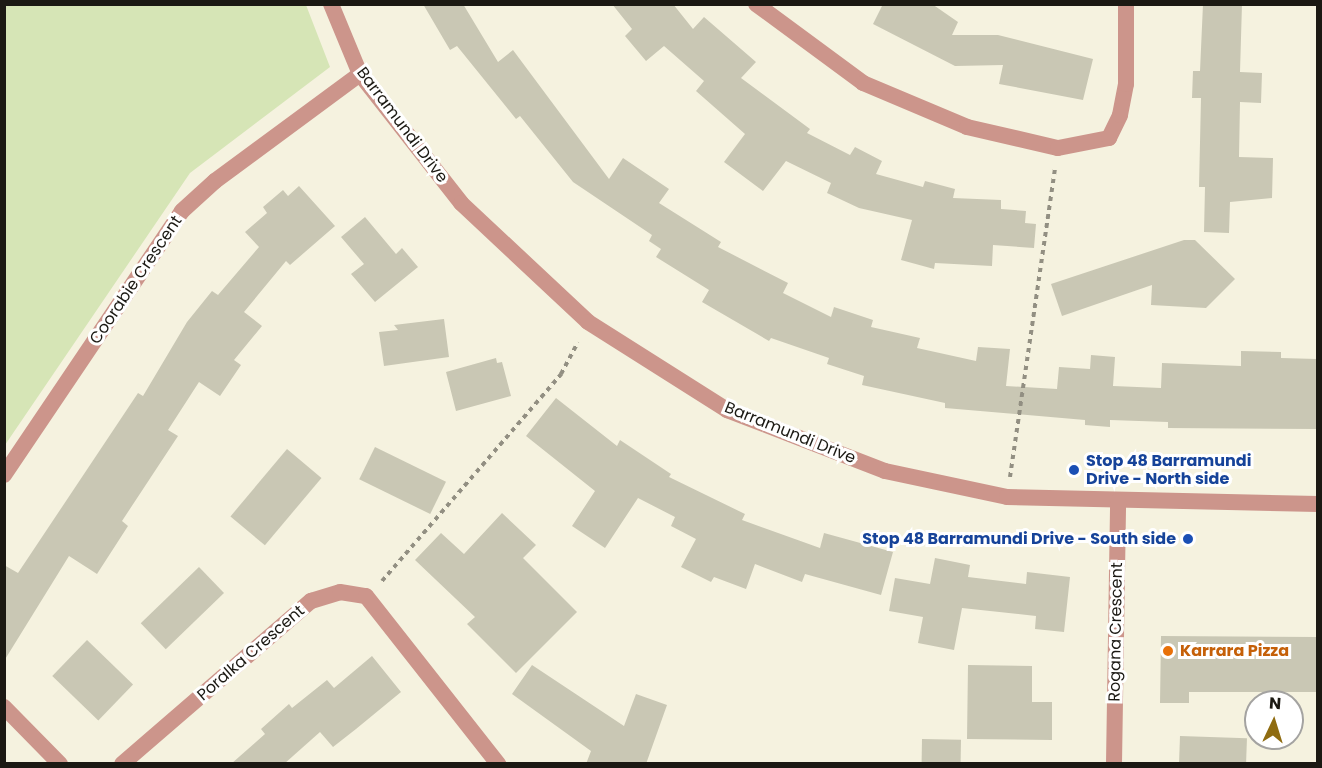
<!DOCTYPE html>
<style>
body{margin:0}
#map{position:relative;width:1322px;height:768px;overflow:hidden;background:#f5f2df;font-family:Poppins,sans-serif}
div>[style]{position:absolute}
.green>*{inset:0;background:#d6e5b6}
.building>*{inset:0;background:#c9c7b4;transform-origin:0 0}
.path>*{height:4px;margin-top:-2px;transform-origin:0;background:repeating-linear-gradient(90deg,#928f82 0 4.5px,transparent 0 9px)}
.minor>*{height:16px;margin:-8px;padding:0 8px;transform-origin:8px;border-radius:8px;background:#cc958b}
.dots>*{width:16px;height:16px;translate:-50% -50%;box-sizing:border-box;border:3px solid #fff;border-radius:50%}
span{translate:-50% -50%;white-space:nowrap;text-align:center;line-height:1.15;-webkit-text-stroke:6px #fff;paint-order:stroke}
.street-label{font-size:16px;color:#1b1913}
.transit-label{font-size:16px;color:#164399;font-weight:700}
.left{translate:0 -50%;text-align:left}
.right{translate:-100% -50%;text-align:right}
.food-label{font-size:16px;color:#c56008;font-weight:700}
.frame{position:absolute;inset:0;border:6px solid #1b1913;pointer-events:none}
.north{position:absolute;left:1244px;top:690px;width:60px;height:60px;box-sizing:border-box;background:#fff;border:2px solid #a4a3a1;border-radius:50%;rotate:4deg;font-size:16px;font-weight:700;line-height:24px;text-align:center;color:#1b1913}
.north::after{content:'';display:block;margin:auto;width:21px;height:27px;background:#8f6c11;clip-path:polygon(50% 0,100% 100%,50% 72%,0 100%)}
</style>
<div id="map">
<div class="green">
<i style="clip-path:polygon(5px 4px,306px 5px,330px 67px,190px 173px,5px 445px)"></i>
</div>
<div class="building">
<i style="clip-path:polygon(423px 4px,463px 4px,498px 62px,513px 50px,609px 179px,623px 158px,669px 189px,659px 203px,721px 242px,718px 247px,788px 283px,783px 293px,831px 317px,834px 307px,873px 320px,871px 327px,920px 338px,917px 348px,976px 361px,978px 347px,1010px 349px,1006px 386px,1057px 389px,1059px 367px,1090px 369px,1091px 355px,1115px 357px,1113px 386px,1161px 388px,1162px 363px,1241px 366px,1241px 351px,1281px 352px,1281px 358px,1317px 359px,1317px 429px,1168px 428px,1168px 422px,1110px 420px,1110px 427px,1085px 425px,1085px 420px,945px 408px,945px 403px,862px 385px,864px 376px,827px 364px,829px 358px,771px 338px,769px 341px,702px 302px,709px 290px,656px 257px,661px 249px,649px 241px,652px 235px,573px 182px,520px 116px,516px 119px,457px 46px,450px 50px)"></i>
<i style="clip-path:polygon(612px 4px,673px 4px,693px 29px,704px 17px,756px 62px,741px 78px,810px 129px,807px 133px,850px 155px,855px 147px,882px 161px,876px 174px,923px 187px,925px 181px,955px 189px,953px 198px,1001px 200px,1001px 209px,1026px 211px,1025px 223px,1036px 224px,1034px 248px,993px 245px,992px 266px,935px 263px,934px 269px,901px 260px,912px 220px,859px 208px,827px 193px,831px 183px,786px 161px,763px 191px,724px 162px,745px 134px,696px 91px,704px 81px,664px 46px,646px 61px,625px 36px,632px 29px)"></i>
<i style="clip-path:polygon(883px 4px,932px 4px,958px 22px,952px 35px,998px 35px,1093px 59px,1083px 100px,999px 84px,1003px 65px,955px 66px,873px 24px)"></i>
<i style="clip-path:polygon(1203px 4px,1242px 4px,1240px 72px,1262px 73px,1261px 103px,1240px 102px,1239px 157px,1273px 158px,1272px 198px,1230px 202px,1229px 233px,1204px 232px,1205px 187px,1199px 187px,1201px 98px,1192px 98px,1193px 71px,1200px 71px)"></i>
<i style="clip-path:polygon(299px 186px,335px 226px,290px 265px,286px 261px,244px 312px,262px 326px,234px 360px,241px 365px,220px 396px,199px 382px,168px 430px,178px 436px,122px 521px,128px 526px,97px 574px,69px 556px,4px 661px,4px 565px,18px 573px,138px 393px,143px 396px,187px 322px,212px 291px,218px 295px,259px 247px,245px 232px,267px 213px,263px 207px,283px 190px,288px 196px)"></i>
<i style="clip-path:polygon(365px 217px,396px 254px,402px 248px,418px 267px,375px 302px,351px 274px,364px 264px,341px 237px)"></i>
<i style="clip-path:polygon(1184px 240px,1195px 240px,1235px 279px,1206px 308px,1151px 305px,1152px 285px,1062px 316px,1051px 284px)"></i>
<i style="clip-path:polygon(444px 319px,449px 357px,384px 366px,379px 332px,398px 330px,394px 325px)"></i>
<i style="clip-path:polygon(496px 358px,497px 363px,502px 362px,511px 396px,456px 411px,446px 372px)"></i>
<i style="clip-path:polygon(556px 398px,617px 446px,620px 440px,671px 474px,669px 477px,745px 514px,742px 520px,820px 548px,824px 533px,893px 552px,881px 595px,805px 574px,802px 582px,755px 564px,746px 589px,714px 577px,711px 582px,681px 567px,696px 539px,671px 526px,675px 517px,638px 498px,605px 548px,572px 526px,595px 491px,526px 436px)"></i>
<i style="left:375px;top:447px;width:79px;height:36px;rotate:26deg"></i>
<i style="left:287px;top:449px;width:45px;height:88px;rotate:40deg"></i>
<i style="clip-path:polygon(502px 513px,536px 545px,523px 558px,577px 612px,516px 673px,467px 624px,475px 617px,415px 560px,441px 533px,464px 554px)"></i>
<i style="clip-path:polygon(935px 558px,970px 565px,968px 577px,1026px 584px,1027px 572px,1070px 577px,1064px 632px,1035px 629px,1036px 616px,962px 608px,954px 650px,918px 643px,923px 617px,889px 611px,895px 578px,930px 584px)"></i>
<i style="left:199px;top:567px;width:36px;height:81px;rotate:46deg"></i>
<i style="clip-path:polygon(1161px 636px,1317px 637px,1317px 692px,1189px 692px,1189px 703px,1160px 703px)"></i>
<i style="left:87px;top:640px;width:64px;height:50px;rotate:44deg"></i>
<i style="clip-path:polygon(372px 656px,401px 692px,356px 729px,333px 747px,320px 732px,284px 764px,231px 764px,265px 734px,261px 729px,289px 704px,292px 708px,327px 680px,334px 688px)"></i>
<i style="clip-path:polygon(532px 665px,624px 726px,636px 694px,667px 705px,646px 764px,586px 764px,591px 751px,512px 694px)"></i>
<i style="clip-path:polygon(968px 665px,1032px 666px,1032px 702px,1052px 702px,1052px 740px,967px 739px)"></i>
<i style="left:1180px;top:736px;width:67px;height:28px;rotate:2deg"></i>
<i style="left:922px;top:739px;width:39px;height:25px;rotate:1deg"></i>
</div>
<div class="path">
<i style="left:1010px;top:477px;width:311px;rotate:-81.7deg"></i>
<i style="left:382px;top:581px;width:274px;rotate:-49.1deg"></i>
<i style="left:561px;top:374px;width:36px;rotate:-62deg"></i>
</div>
<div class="minor">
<i style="left:331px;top:4px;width:76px;rotate:67.5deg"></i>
<i style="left:360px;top:74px;width:164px;rotate:51.9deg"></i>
<i style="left:461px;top:203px;width:174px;rotate:43.1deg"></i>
<i style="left:588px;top:322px;width:165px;rotate:32.3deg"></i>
<i style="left:727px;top:410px;width:169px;rotate:21.1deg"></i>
<i style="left:885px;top:471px;width:125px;rotate:12deg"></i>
<i style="left:1007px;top:497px;width:311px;rotate:1.3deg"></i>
<i style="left:756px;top:4px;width:133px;rotate:36.4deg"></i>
<i style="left:863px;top:83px;width:113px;rotate:22.9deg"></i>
<i style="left:967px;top:127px;width:93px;rotate:13deg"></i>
<i style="left:1058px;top:148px;width:52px;rotate:-11.1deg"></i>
<i style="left:1109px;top:138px;width:25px;rotate:-64deg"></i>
<i style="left:1120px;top:115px;width:32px;rotate:-79deg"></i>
<i style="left:1126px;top:84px;width:80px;rotate:-90deg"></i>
<i style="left:4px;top:475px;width:318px;rotate:-56deg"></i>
<i style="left:182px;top:211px;width:45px;rotate:-42.3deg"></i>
<i style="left:215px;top:181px;width:180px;rotate:-36.4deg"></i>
<i style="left:4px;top:707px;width:80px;rotate:45.5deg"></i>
<i style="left:122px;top:764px;width:250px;rotate:-40.8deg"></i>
<i style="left:311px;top:601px;width:30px;rotate:-17deg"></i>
<i style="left:340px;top:592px;width:26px;rotate:9deg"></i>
<i style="left:366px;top:596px;width:214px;rotate:51.8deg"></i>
<i style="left:1114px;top:764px;width:263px;rotate:-89.1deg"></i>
</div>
<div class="dots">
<i style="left:1074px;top:470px;background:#1a4fb4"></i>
<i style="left:1188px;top:539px;background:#1a4fb4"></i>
<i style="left:1168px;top:651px;background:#e8710a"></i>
</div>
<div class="street-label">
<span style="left:402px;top:125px;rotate:53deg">Barramundi Drive</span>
<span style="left:136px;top:280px;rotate:-56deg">Coorabie Crescent</span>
<span style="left:790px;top:433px;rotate:22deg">Barramundi Drive</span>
<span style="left:1116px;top:632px;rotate:-89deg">Rogana Crescent</span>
<span style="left:251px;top:653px;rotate:-41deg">Poralka Crescent</span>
</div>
<div class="transit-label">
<span class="left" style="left:1086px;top:470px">Stop 48 Barramundi<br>Drive - North side</span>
<span class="right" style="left:1176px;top:539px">Stop 48 Barramundi Drive - South side</span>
</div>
<div class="food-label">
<span class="left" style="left:1180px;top:651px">Karrara Pizza</span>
</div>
<div class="frame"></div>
<div class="north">N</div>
</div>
